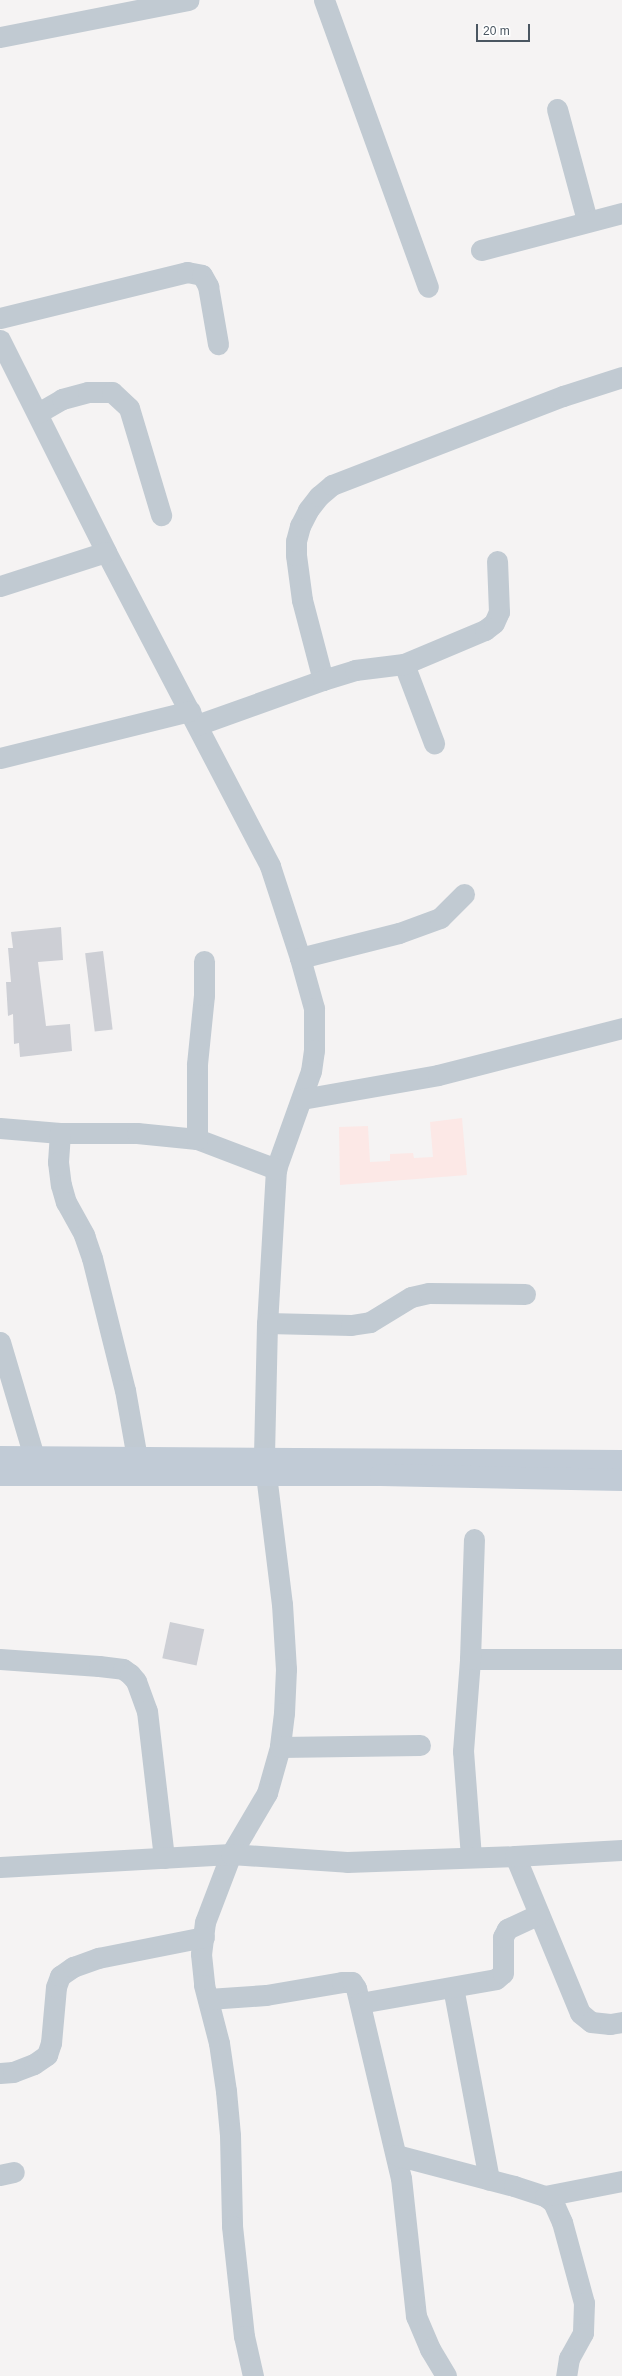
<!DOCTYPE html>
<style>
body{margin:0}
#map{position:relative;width:622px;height:2376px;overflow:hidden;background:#f5f3f3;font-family:Helvetica,sans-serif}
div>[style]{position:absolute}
.medical>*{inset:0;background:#fce8e6}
.building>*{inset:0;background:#cdcfd5;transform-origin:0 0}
.street>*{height:21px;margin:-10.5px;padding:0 10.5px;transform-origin:10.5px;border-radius:10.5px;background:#c1cad2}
.secondary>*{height:22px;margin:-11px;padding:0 11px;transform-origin:11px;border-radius:11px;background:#c1cbd6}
span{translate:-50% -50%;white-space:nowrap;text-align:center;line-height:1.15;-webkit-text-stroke:3px #fff;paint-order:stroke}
.scale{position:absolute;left:476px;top:24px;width:54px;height:18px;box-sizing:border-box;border:2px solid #4a5661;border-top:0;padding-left:5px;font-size:12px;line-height:14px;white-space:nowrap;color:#4a5661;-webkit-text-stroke:3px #fff;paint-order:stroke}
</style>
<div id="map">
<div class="medical">
<i style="clip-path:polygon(462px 1118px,467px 1175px,340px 1185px,339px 1127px,368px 1126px,370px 1162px,390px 1161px,390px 1154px,413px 1153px,414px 1158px,433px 1157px,430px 1122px)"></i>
</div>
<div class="building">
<i style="clip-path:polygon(61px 927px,63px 960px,38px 962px,46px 1026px,70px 1024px,72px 1051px,20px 1057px,19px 1043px,14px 1044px,13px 1014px,8px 1016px,6px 982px,11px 982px,8px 948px,13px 948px,11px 932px)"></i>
<i style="left:103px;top:951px;width:79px;height:18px;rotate:83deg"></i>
<i style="left:170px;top:1622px;width:35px;height:37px;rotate:12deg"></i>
</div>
<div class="street">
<i style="left:324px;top:0;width:305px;rotate:70.1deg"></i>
<i style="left:0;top:37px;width:192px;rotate:-11.1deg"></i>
<i style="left:557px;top:109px;width:115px;rotate:74.9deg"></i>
<i style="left:481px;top:250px;width:146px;rotate:-14.7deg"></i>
<i style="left:0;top:318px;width:193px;rotate:-13.8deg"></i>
<i style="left:187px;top:272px;width:15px;rotate:11deg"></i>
<i style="left:202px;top:275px;width:13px;rotate:61deg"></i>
<i style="left:208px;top:286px;width:59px;rotate:80.2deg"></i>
<i style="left:0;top:340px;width:237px;rotate:63.4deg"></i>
<i style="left:106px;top:552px;width:354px;rotate:62.4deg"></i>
<i style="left:270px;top:866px;width:97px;rotate:71.9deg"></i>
<i style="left:300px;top:958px;width:52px;rotate:74.4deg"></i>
<i style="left:314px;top:1008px;width:42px;rotate:90deg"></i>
<i style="left:314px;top:1050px;width:21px;rotate:98deg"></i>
<i style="left:311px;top:1071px;width:104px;rotate:109.7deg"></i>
<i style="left:276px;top:1169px;width:154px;rotate:93.3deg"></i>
<i style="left:267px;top:1323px;width:135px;rotate:91.3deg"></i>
<i style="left:264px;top:1458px;width:147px;rotate:83deg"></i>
<i style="left:282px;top:1604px;width:65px;rotate:86.5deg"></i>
<i style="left:286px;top:1669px;width:44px;rotate:92.6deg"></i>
<i style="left:284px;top:1713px;width:34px;rotate:97deg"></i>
<i style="left:280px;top:1747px;width:48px;rotate:105.8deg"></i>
<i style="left:267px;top:1793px;width:71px;rotate:120.5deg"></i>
<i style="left:231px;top:1854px;width:73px;rotate:110.9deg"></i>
<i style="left:205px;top:1922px;width:32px;rotate:97deg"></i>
<i style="left:201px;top:1954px;width:31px;rotate:84deg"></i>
<i style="left:204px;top:1985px;width:60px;rotate:75.5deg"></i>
<i style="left:219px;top:2043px;width:49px;rotate:81.7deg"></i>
<i style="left:226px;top:2091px;width:44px;rotate:84.8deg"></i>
<i style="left:230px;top:2135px;width:91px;rotate:88.7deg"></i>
<i style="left:232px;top:2226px;width:111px;rotate:83.8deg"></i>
<i style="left:244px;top:2336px;width:41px;rotate:77.3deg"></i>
<i style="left:38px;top:413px;width:28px;rotate:-30deg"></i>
<i style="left:62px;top:399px;width:27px;rotate:-15deg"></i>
<i style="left:88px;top:392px;width:24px"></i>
<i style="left:112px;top:392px;width:23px;rotate:43deg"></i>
<i style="left:129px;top:408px;width:112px;rotate:73.3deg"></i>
<i style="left:0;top:586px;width:111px;rotate:-17.8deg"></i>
<i style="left:404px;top:664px;width:85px;rotate:69.2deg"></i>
<i style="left:323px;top:680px;width:83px;rotate:-104.7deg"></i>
<i style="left:302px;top:600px;width:45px;rotate:-97.6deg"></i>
<i style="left:296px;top:555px;width:14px;rotate:-90deg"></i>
<i style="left:296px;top:541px;width:16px;rotate:-75deg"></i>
<i style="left:300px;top:526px;width:18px;rotate:-63deg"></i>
<i style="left:308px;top:510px;width:18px;rotate:-52deg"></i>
<i style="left:319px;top:496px;width:17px;rotate:-40deg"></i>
<i style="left:332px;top:485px;width:248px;rotate:-21.1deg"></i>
<i style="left:563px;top:396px;width:62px;rotate:-17.9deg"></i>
<i style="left:197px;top:725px;width:134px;rotate:-19.7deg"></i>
<i style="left:323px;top:680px;width:34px;rotate:-17deg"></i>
<i style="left:355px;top:670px;width:49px;rotate:-7deg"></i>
<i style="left:404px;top:664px;width:88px;rotate:-22.8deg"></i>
<i style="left:485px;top:630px;width:11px;rotate:-38deg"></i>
<i style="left:494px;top:623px;width:12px;rotate:-66deg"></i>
<i style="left:499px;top:612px;width:51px;rotate:-92.2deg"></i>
<i style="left:0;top:758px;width:196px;rotate:-13.9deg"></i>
<i style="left:300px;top:958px;width:102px;rotate:-14.2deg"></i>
<i style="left:399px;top:933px;width:44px;rotate:-20.1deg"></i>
<i style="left:440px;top:918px;width:34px;rotate:-45deg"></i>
<i style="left:302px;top:1099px;width:138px;rotate:-10deg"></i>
<i style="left:438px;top:1075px;width:190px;rotate:-14.3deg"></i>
<i style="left:0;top:1128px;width:60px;rotate:4.8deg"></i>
<i style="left:60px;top:1133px;width:77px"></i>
<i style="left:137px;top:1133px;width:60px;rotate:5.7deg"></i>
<i style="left:197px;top:1139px;width:85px;rotate:20.8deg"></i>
<i style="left:60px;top:1133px;width:29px;rotate:94deg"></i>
<i style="left:58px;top:1162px;width:23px;rotate:83deg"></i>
<i style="left:61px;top:1185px;width:18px;rotate:74deg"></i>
<i style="left:66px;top:1202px;width:38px;rotate:61deg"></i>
<i style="left:84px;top:1235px;width:24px;rotate:71deg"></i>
<i style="left:92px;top:1258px;width:136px;rotate:76deg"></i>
<i style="left:125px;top:1390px;width:69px;rotate:80deg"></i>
<i style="left:197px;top:1139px;width:75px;rotate:-90deg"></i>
<i style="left:197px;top:1064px;width:69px;rotate:-84.2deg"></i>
<i style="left:204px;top:995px;width:34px;rotate:-90deg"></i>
<i style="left:267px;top:1323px;width:84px;rotate:1.4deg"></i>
<i style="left:351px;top:1325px;width:19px;rotate:-9deg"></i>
<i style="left:370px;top:1322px;width:48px;rotate:-31.4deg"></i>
<i style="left:411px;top:1297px;width:18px;rotate:-13deg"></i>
<i style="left:429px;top:1293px;width:96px;rotate:0.6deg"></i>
<i style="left:0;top:1342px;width:120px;rotate:73.5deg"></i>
<i style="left:0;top:1659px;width:99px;rotate:4deg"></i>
<i style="left:99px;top:1666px;width:24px;rotate:7deg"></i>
<i style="left:123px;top:1669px;width:9px;rotate:36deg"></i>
<i style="left:130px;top:1674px;width:9px;rotate:49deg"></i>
<i style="left:136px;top:1681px;width:32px;rotate:70deg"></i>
<i style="left:147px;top:1711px;width:148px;rotate:83.4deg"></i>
<i style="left:470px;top:1659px;width:152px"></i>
<i style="left:280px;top:1747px;width:140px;rotate:-0.8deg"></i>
<i style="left:515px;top:1856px;width:170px;rotate:67.5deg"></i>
<i style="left:580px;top:2013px;width:14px;rotate:39deg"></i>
<i style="left:591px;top:2022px;width:19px;rotate:6deg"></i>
<i style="left:610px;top:2024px;width:12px;rotate:-9deg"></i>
<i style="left:471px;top:1857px;width:106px;rotate:-94.3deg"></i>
<i style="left:463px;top:1751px;width:92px;rotate:-85.6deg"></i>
<i style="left:470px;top:1659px;width:120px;rotate:-88.1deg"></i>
<i style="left:0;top:1867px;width:231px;rotate:-3.2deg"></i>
<i style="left:231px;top:1854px;width:116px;rotate:3.9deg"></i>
<i style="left:347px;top:1862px;width:168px;rotate:-2deg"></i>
<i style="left:515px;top:1856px;width:107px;rotate:-3.2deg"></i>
<i style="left:453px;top:1987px;width:196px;rotate:79.4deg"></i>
<i style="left:208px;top:1999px;width:58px;rotate:-3.9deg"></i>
<i style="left:266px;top:1995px;width:77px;rotate:-9.7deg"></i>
<i style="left:342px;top:1982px;width:10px"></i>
<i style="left:352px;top:1982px;width:7px;rotate:56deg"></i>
<i style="left:356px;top:1988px;width:195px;rotate:76.7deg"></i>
<i style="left:401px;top:2178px;width:139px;rotate:83.8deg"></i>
<i style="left:416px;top:2316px;width:36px;rotate:67deg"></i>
<i style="left:430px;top:2349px;width:31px;rotate:59deg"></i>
<i style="left:360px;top:2003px;width:138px;rotate:-10deg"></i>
<i style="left:496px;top:1979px;width:9px;rotate:-41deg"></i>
<i style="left:503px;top:1973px;width:36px;rotate:-90deg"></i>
<i style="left:503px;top:1937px;width:9px;rotate:-63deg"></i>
<i style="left:507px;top:1929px;width:35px;rotate:-25deg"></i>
<i style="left:0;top:2073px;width:13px;rotate:-4deg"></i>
<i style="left:13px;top:2072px;width:22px;rotate:-21deg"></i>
<i style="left:34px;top:2064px;width:16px;rotate:-35deg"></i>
<i style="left:47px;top:2055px;width:13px;rotate:-72deg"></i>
<i style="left:51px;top:2043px;width:56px;rotate:-84.9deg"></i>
<i style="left:56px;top:1987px;width:12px;rotate:-70deg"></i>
<i style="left:60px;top:1976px;width:16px;rotate:-35deg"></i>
<i style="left:73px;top:1967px;width:27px;rotate:-20deg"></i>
<i style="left:98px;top:1958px;width:108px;rotate:-11.2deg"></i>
<i style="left:396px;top:2155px;width:122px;rotate:14.7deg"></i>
<i style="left:514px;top:2186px;width:33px;rotate:18deg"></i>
<i style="left:545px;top:2196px;width:10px;rotate:37deg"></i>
<i style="left:553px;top:2202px;width:22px;rotate:66deg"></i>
<i style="left:562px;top:2222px;width:84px;rotate:74.8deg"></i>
<i style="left:584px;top:2303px;width:30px;rotate:92deg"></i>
<i style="left:583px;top:2333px;width:29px;rotate:119deg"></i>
<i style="left:569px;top:2358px;width:18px;rotate:99deg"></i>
<i style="left:0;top:2175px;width:14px;rotate:-12deg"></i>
<i style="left:545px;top:2196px;width:78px;rotate:-11deg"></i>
</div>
<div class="secondary">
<i style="left:0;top:1457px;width:622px;rotate:0.37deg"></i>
<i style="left:0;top:1475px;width:381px"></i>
<i style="left:381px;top:1475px;width:241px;rotate:1.2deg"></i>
</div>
<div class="scale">20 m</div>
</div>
